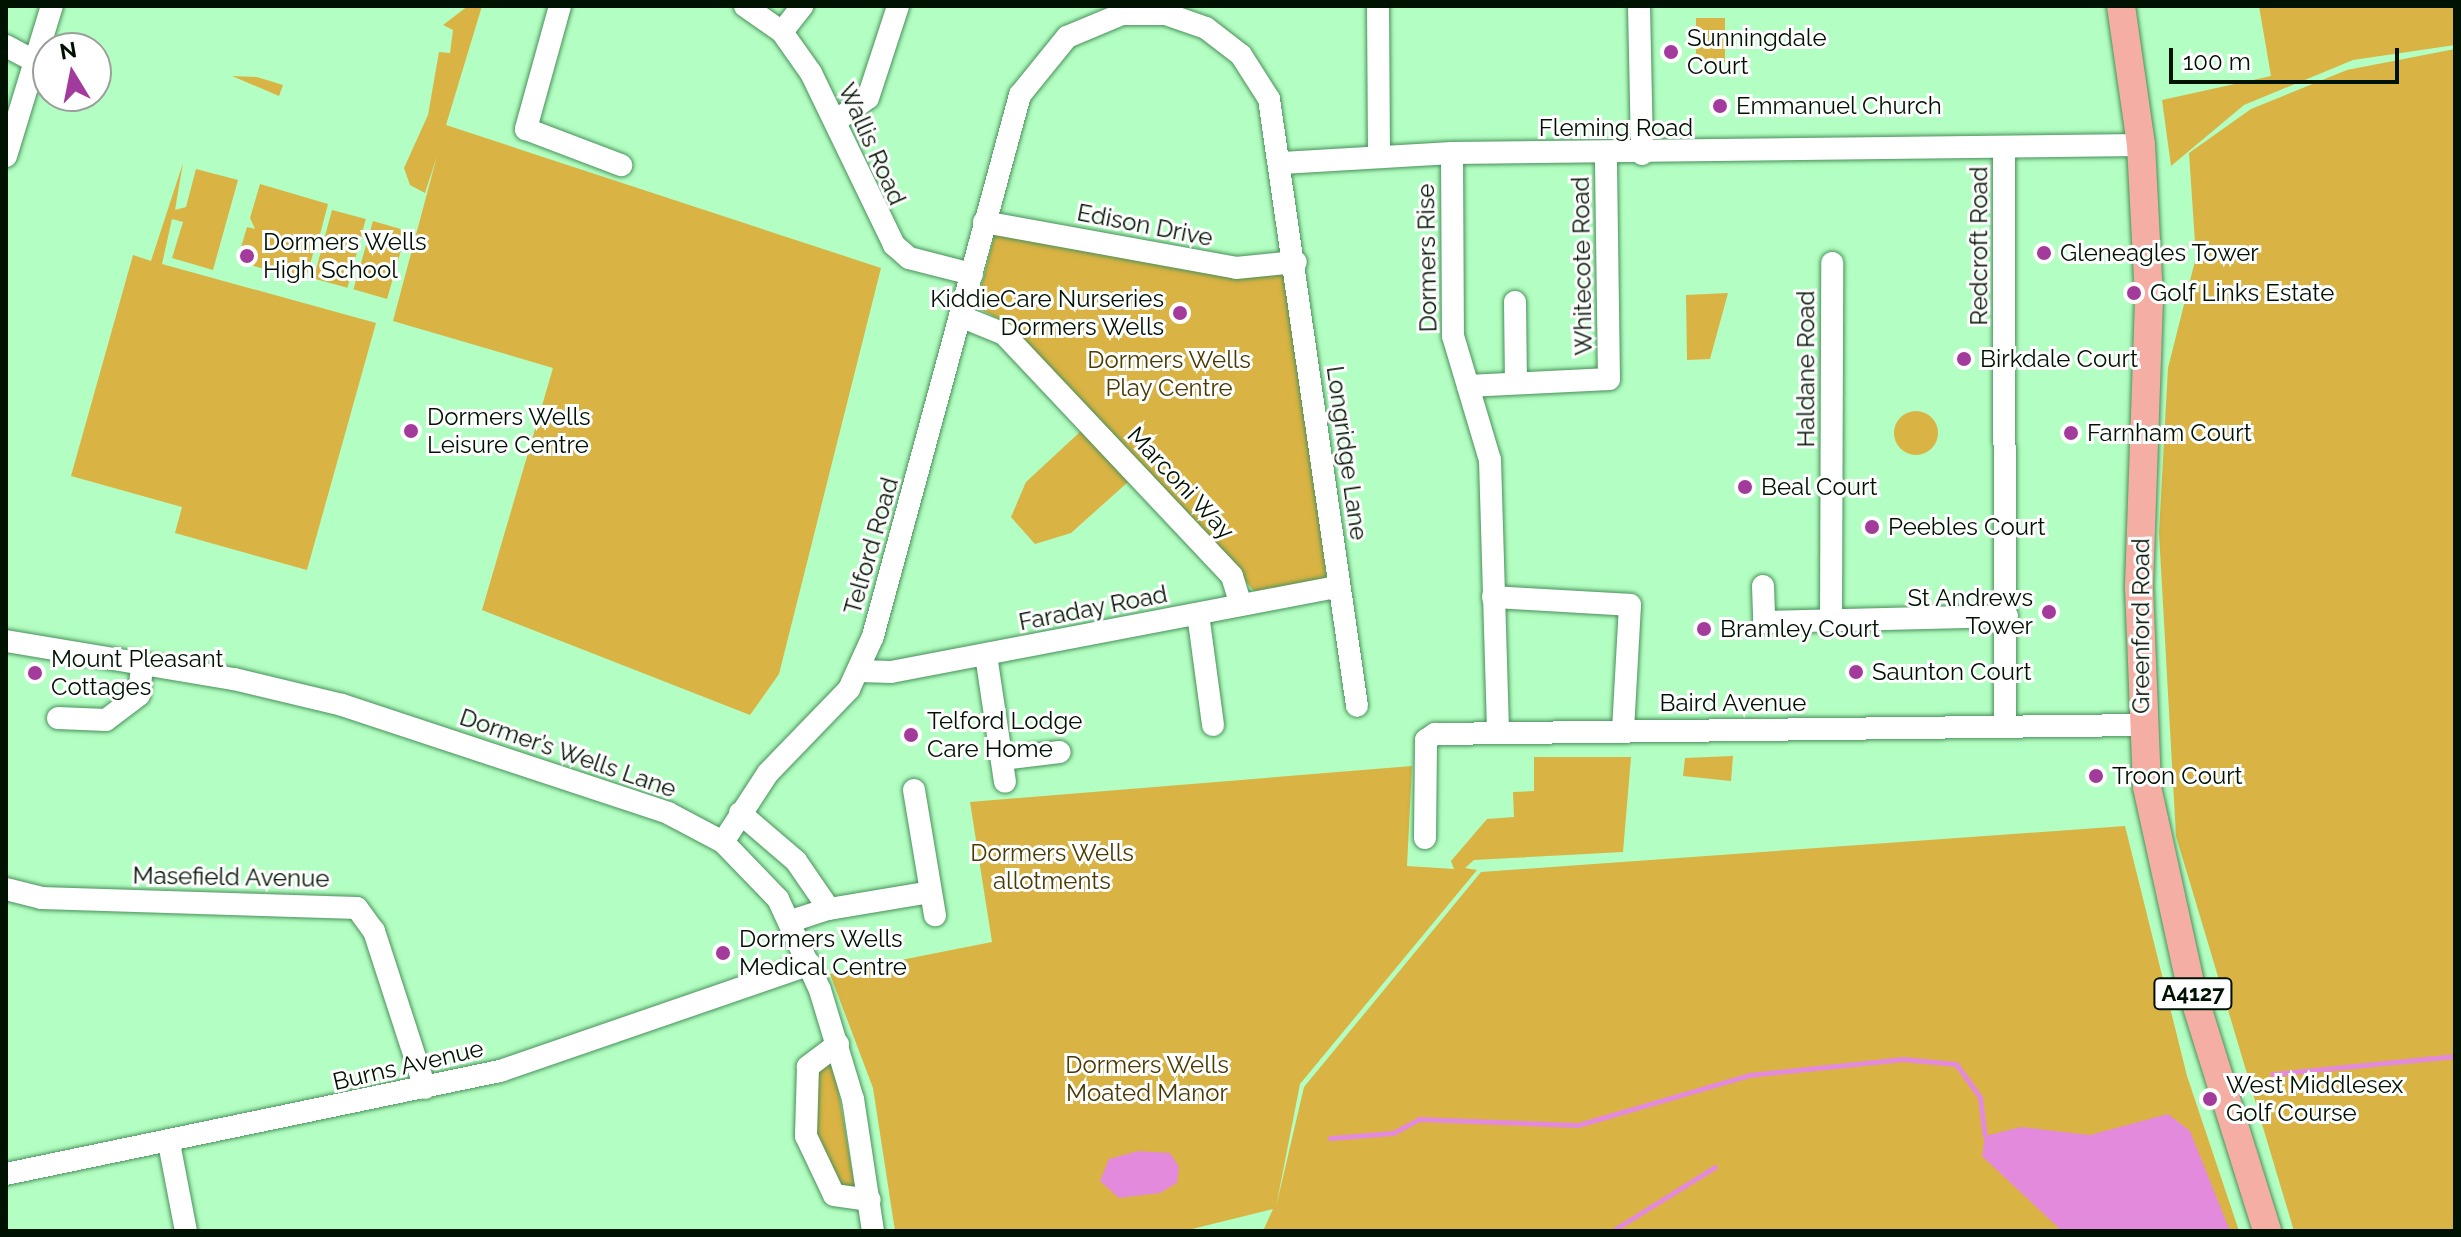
<!DOCTYPE html>
<meta charset="utf-8">
<style>
body{margin:0}
#map{position:relative;width:2461px;height:1237px;overflow:hidden;background:#b3fec2;font-family:Raleway,sans-serif}
div>[style]{position:absolute}
.green>*{inset:0;background:#d9b343;transform-origin:0 0}
.round{border-radius:50%}
.water>*{inset:0;background:#e48adc}
.stream>*{height:5px;margin:-2.5px;padding:0 2.5px;transform-origin:2.5px;border-radius:2.5px;background:#e48adc}
.roads{filter:drop-shadow(0 0 2px #48905a) drop-shadow(0 0 2px #48905a)}
.minor>*{height:22px;margin:-11px;padding:0 11px;transform-origin:11px;border-radius:11px;background:#fff}
.major>*{height:28px;margin:-14px;padding:0 14px;transform-origin:14px;border-radius:14px;background:#f5aea4}
.dots>*{width:22px;height:22px;translate:-50% -50%;box-sizing:border-box;border:4px solid #fff;border-radius:50%}
span{translate:-50% -50%;white-space:nowrap;text-align:center;line-height:1.15;-webkit-text-stroke:6px #fff;paint-order:stroke}
.shield-label span{padding:2px 6px;background:#fff;border:2px solid;border-radius:6px;-webkit-text-stroke-width:0}
.shield-label{font-size:22px;color:#001201;font-weight:700}
.poi-label{font-size:24px;color:#001201}
.left{translate:0 -50%;text-align:left}
.right{translate:-100% -50%;text-align:right}
.street-label{font-size:24px;color:#001201}
.park-label{font-size:24px;color:#4a3900}
.frame{position:absolute;inset:0;border:8px solid #001201;pointer-events:none}
.north{position:absolute;left:32px;top:32px;width:80px;height:80px;box-sizing:border-box;background:#fff;border:2px solid #99a099;border-radius:50%;rotate:350deg;font-size:22px;font-weight:700;line-height:32px;text-align:center;color:#001201}
.north::after{content:'';display:block;margin:auto;width:28px;height:36px;background:#a33b9d;clip-path:polygon(50% 0,100% 100%,50% 72%,0 100%)}
.scale{position:absolute;left:2169px;top:48px;width:230px;height:36px;box-sizing:border-box;border:4px solid #001201;border-top:0;padding-left:10px;font-size:24px;line-height:28px;white-space:nowrap;color:#001201;-webkit-text-stroke:6px #fff;paint-order:stroke}
</style>
<div id="map">
<div class="green">
<i style="clip-path:polygon(468px 6px,482px 6px,446px 125px,881px 268px,779px 674px,750px 715px,482px 610px,553px 368px,393px 321px,437px 156px,425px 193px,410px 185px,404px 168px,428px 115px,439px 52px,450px 53px,453px 30px,443px 25px)"></i>
<i style="clip-path:polygon(2259px 6px,2455px 6px,2455px 45px,2353px 60px,2244px 105px,2171px 166px,2162px 100px,2271px 76px)"></i>
<i style="left:1725px;top:18px;width:44px;height:29px;rotate:90deg"></i>
<i style="clip-path:polygon(2455px 49px,2455px 1231px,2294px 1231px,2176px 836px,2159px 533px,2168px 368px,2196px 257px,2189px 153px,2251px 109px,2347px 70px)"></i>
<i style="clip-path:polygon(232px 76px,257px 77px,283px 85px,279px 96px)"></i>
<i style="clip-path:polygon(183px 163px,175px 210px,186px 207px,196px 169px,238px 180px,213px 270px,172px 258px,183px 222px,172px 219px,162px 264px,376px 323px,307px 570px,175px 533px,182px 507px,71px 476px,133px 255px,151px 261px)"></i>
<i style="clip-path:polygon(260px 184px,328px 204px,319px 238px,310px 236px,315px 247px,305px 281px,237px 261px,247px 227px,255px 229px,250px 218px)"></i>
<i style="left:332px;top:210px;width:35px;height:71px;rotate:15deg"></i>
<i style="left:373px;top:221px;width:35px;height:71px;rotate:16deg"></i>
<i style="clip-path:polygon(995px 233px,1286px 269px,1327px 581px,1257px 594px,1003px 321px,976px 307px)"></i>
<i style="clip-path:polygon(1728px 293px,1710px 359px,1687px 360px,1686px 295px)"></i>
<i class="round" style="left:1894px;top:411px;width:44px;height:44px"></i>
<i style="clip-path:polygon(1081px 431px,1128px 482px,1071px 533px,1035px 544px,1011px 517px,1026px 482px)"></i>
<i style="clip-path:polygon(1733px 756px,1731px 781px,1683px 776px,1685px 758px)"></i>
<i style="clip-path:polygon(1534px 757px,1631px 757px,1623px 852px,1474px 860px,1465px 868px,1477px 870px,1300px 1084px,1276px 1207px,1304px 1087px,1481px 872px,2125px 826px,2187px 1076px,2239px 1231px,1263px 1231px,1273px 1209px,1184px 1231px,895px 1231px,873px 1088px,830px 974px,992px 942px,970px 802px,1412px 766px,1407px 866px,1454px 869px,1451px 861px,1487px 819px,1514px 817px,1513px 792px,1534px 791px)"></i>
<i style="clip-path:polygon(833px 1059px,855px 1189px,845px 1193px,814px 1144px,811px 1074px)"></i>
</div>
<div class="water">
<i style="clip-path:polygon(2168px 1114px,2190px 1131px,2230px 1231px,2062px 1231px,1982px 1156px,1985px 1136px,2021px 1127px,2090px 1135px)"></i>
<i style="clip-path:polygon(1138px 1151px,1170px 1153px,1179px 1167px,1177px 1183px,1160px 1193px,1119px 1198px,1100px 1181px,1109px 1159px)"></i>
</div>
<div class="stream">
<i style="left:2272px;top:1074px;width:184px;rotate:-5.6deg"></i>
<i style="left:1330px;top:1138px;width:63px;rotate:-4.5deg"></i>
<i style="left:1393px;top:1133px;width:30px;rotate:-28deg"></i>
<i style="left:1419px;top:1119px;width:159px;rotate:2.2deg"></i>
<i style="left:1578px;top:1125px;width:178px;rotate:-16.3deg"></i>
<i style="left:1749px;top:1075px;width:155px;rotate:-5.9deg"></i>
<i style="left:1903px;top:1059px;width:53px;rotate:5.4deg"></i>
<i style="left:1956px;top:1064px;width:41px;rotate:54deg"></i>
<i style="left:1980px;top:1097px;width:39px;rotate:83deg"></i>
<i style="left:1612px;top:1231px;width:121px;rotate:-31.9deg"></i>
</div>
<div class="roads">
<div class="minor">
<i style="left:560px;top:6px;width:128px;rotate:105.5deg"></i>
<i style="left:526px;top:129px;width:102px;rotate:20.8deg"></i>
<i style="left:745px;top:6px;width:45px;rotate:35.1deg"></i>
<i style="left:782px;top:32px;width:50px;rotate:54.7deg"></i>
<i style="left:811px;top:73px;width:191px;rotate:64.2deg"></i>
<i style="left:894px;top:245px;width:20px;rotate:41deg"></i>
<i style="left:909px;top:258px;width:65px;rotate:14.3deg"></i>
<i style="left:1378px;top:6px;width:150px;rotate:89.6deg"></i>
<i style="left:1639px;top:6px;width:148px;rotate:88.8deg"></i>
<i style="left:782px;top:32px;width:33px;rotate:-52deg"></i>
<i style="left:6px;top:46px;width:36px;rotate:28deg"></i>
<i style="left:836px;top:121px;width:39px;rotate:-36deg"></i>
<i style="left:868px;top:98px;width:97px;rotate:-71.9deg"></i>
<i style="left:2004px;top:150px;width:577px;rotate:89.9deg"></i>
<i style="left:1452px;top:153px;width:183px;rotate:89.7deg"></i>
<i style="left:1453px;top:336px;width:129px;rotate:73.4deg"></i>
<i style="left:1490px;top:460px;width:272px;rotate:88.3deg"></i>
<i style="left:6px;top:156px;width:157px;rotate:-73deg"></i>
<i style="left:1282px;top:163px;width:170px;rotate:-3.4deg"></i>
<i style="left:1452px;top:153px;width:689px;rotate:-0.67deg"></i>
<i style="left:984px;top:222px;width:256px;rotate:10.3deg"></i>
<i style="left:1236px;top:268px;width:60px;rotate:-5.7deg"></i>
<i style="left:1515px;top:302px;width:77px;rotate:89.3deg"></i>
<i style="left:960px;top:316px;width:48px;rotate:22.2deg"></i>
<i style="left:1004px;top:334px;width:332px;rotate:46.7deg"></i>
<i style="left:1232px;top:576px;width:30px;rotate:73deg"></i>
<i style="left:1468px;top:386px;width:141px;rotate:-2.8deg"></i>
<i style="left:1609px;top:379px;width:225px;rotate:-90.8deg"></i>
<i style="left:1763px;top:586px;width:36px;rotate:88deg"></i>
<i style="left:1764px;top:622px;width:243px;rotate:-1.4deg"></i>
<i style="left:1493px;top:597px;width:137px;rotate:3.3deg"></i>
<i style="left:1630px;top:605px;width:125px;rotate:93.2deg"></i>
<i style="left:1198px;top:614px;width:112px;rotate:82.3deg"></i>
<i style="left:1831px;top:620px;width:357px;rotate:-89.8deg"></i>
<i style="left:6px;top:641px;width:231px;rotate:9.5deg"></i>
<i style="left:234px;top:679px;width:111px;rotate:13.5deg"></i>
<i style="left:342px;top:705px;width:343px;rotate:18.3deg"></i>
<i style="left:668px;top:813px;width:62px;rotate:27.8deg"></i>
<i style="left:723px;top:842px;width:79px;rotate:46deg"></i>
<i style="left:778px;top:899px;width:100px;rotate:65.2deg"></i>
<i style="left:820px;top:990px;width:114px;rotate:73.2deg"></i>
<i style="left:853px;top:1099px;width:134px;rotate:81.4deg"></i>
<i style="left:986px;top:655px;width:128px;rotate:81.5deg"></i>
<i style="left:859px;top:671px;width:32px;rotate:2deg"></i>
<i style="left:891px;top:672px;width:452px;rotate:-10.8deg"></i>
<i style="left:58px;top:718px;width:48px;rotate:2.4deg"></i>
<i style="left:106px;top:720px;width:41px;rotate:-37.1deg"></i>
<i style="left:139px;top:695px;width:31px;rotate:-84deg"></i>
<i style="left:1002px;top:759px;width:58px;rotate:-6.9deg"></i>
<i style="left:914px;top:790px;width:127px;rotate:80.5deg"></i>
<i style="left:740px;top:813px;width:74px;rotate:40.6deg"></i>
<i style="left:796px;top:861px;width:58px;rotate:55.5deg"></i>
<i style="left:829px;top:909px;width:103px;rotate:-9.5deg"></i>
<i style="left:1425px;top:838px;width:98px;rotate:-89.4deg"></i>
<i style="left:1426px;top:740px;width:11px;rotate:-34deg"></i>
<i style="left:1435px;top:734px;width:706px;rotate:-0.73deg"></i>
<i style="left:723px;top:842px;width:82px;rotate:-56.9deg"></i>
<i style="left:768px;top:773px;width:117px;rotate:-46deg"></i>
<i style="left:849px;top:689px;width:58px;rotate:-65.6deg"></i>
<i style="left:873px;top:636px;width:561px;rotate:-74.8deg"></i>
<i style="left:1020px;top:95px;width:75px;rotate:-51deg"></i>
<i style="left:1067px;top:37px;width:60px;rotate:-22.7deg"></i>
<i style="left:1122px;top:14px;width:44px"></i>
<i style="left:1166px;top:14px;width:42px;rotate:19.3deg"></i>
<i style="left:1206px;top:28px;width:44px;rotate:37.6deg"></i>
<i style="left:1241px;top:55px;width:52px;rotate:57.5deg"></i>
<i style="left:1269px;top:99px;width:613px;rotate:81.75deg"></i>
<i style="left:6px;top:889px;width:36px;rotate:14deg"></i>
<i style="left:41px;top:898px;width:316px;rotate:1.8deg"></i>
<i style="left:357px;top:908px;width:29px;rotate:54deg"></i>
<i style="left:374px;top:931px;width:165px;rotate:72deg"></i>
<i style="left:791px;top:921px;width:40px;rotate:-18deg"></i>
<i style="left:838px;top:1044px;width:38px;rotate:143deg"></i>
<i style="left:808px;top:1067px;width:69px;rotate:91.7deg"></i>
<i style="left:806px;top:1136px;width:65px;rotate:64.6deg"></i>
<i style="left:834px;top:1195px;width:36px;rotate:8deg"></i>
<i style="left:169px;top:1143px;width:90px;rotate:79.1deg"></i>
<i style="left:6px;top:1174px;width:505px;rotate:-11.78deg"></i>
<i style="left:500px;top:1071px;width:328px;rotate:-19deg"></i>
</div>
<div class="major">
<i style="left:2121px;top:6px;width:140px;rotate:81.8deg"></i>
<i style="left:2141px;top:145px;width:155px;rotate:87deg"></i>
<i style="left:2149px;top:300px;width:287px;rotate:92deg"></i>
<i style="left:2139px;top:587px;width:200px;rotate:87.7deg"></i>
<i style="left:2147px;top:787px;width:209px;rotate:77.6deg"></i>
<i style="left:2192px;top:991px;width:251px;rotate:72.6deg"></i>
</div>
</div>
<div class="dots">
<i style="left:1671px;top:52px;background:#a33b9d"></i>
<i style="left:1720px;top:106px;background:#a33b9d"></i>
<i style="left:2044px;top:253px;background:#a33b9d"></i>
<i style="left:247px;top:256px;background:#a33b9d"></i>
<i style="left:2134px;top:293px;background:#a33b9d"></i>
<i style="left:1180px;top:313px;background:#a33b9d"></i>
<i style="left:1964px;top:359px;background:#a33b9d"></i>
<i style="left:411px;top:431px;background:#a33b9d"></i>
<i style="left:2071px;top:433px;background:#a33b9d"></i>
<i style="left:1745px;top:487px;background:#a33b9d"></i>
<i style="left:1872px;top:527px;background:#a33b9d"></i>
<i style="left:2049px;top:612px;background:#a33b9d"></i>
<i style="left:1704px;top:629px;background:#a33b9d"></i>
<i style="left:1856px;top:672px;background:#a33b9d"></i>
<i style="left:35px;top:673px;background:#a33b9d"></i>
<i style="left:911px;top:735px;background:#a33b9d"></i>
<i style="left:2096px;top:776px;background:#a33b9d"></i>
<i style="left:723px;top:953px;background:#a33b9d"></i>
<i style="left:2210px;top:1099px;background:#a33b9d"></i>
</div>
<div class="shield-label">
<span style="left:2193px;top:994px">A4127</span>
</div>
<div class="poi-label">
<span class="left" style="left:1687px;top:52px">Sunningdale<br>Court</span>
<span class="left" style="left:1736px;top:106px">Emmanuel Church</span>
<span class="left" style="left:263px;top:256px">Dormers Wells<br>High School</span>
<span class="left" style="left:2060px;top:253px">Gleneagles Tower</span>
<span class="left" style="left:2150px;top:293px">Golf Links Estate</span>
<span class="right" style="left:1164px;top:313px">KiddieCare Nurseries<br>Dormers Wells</span>
<span class="left" style="left:1980px;top:359px">Birkdale Court</span>
<span class="left" style="left:427px;top:431px">Dormers Wells<br>Leisure Centre</span>
<span class="left" style="left:2087px;top:433px">Farnham Court</span>
<span class="left" style="left:1761px;top:487px">Beal Court</span>
<span class="left" style="left:1888px;top:527px">Peebles Court</span>
<span class="right" style="left:2033px;top:612px">St Andrews<br>Tower</span>
<span class="left" style="left:1720px;top:629px">Bramley Court</span>
<span class="left" style="left:51px;top:673px">Mount Pleasant<br>Cottages</span>
<span class="left" style="left:1872px;top:672px">Saunton Court</span>
<span class="left" style="left:927px;top:735px">Telford Lodge<br>Care Home</span>
<span class="left" style="left:2112px;top:776px">Troon Court</span>
<span class="left" style="left:739px;top:953px">Dormers Wells<br>Medical Centre</span>
<span class="left" style="left:2226px;top:1099px">West Middlesex<br>Golf Course</span>
</div>
<div class="street-label">
<span style="left:1616px;top:128px">Fleming Road</span>
<span style="left:872px;top:144px;rotate:66deg">Wallis Road</span>
<span style="left:1145px;top:225px;rotate:11deg">Edison Drive</span>
<span style="left:1979px;top:246px;rotate:-90deg">Redcroft Road</span>
<span style="left:1427px;top:258px;rotate:-91deg">Dormers Rise</span>
<span style="left:1582px;top:266px;rotate:-91deg">Whitecote Road</span>
<span style="left:1806px;top:369px;rotate:-90deg">Haldane Road</span>
<span style="left:1347px;top:453px;rotate:82deg">Longridge Lane</span>
<span style="left:1181px;top:483px;rotate:47deg">Marconi Way</span>
<span style="left:871px;top:546px;rotate:-74deg">Telford Road</span>
<span style="left:1093px;top:608px;rotate:-11deg">Faraday Road</span>
<span style="left:2141px;top:626px;rotate:-90deg">Greenford Road</span>
<span style="left:1733px;top:703px">Baird Avenue</span>
<span style="left:568px;top:753px;rotate:19deg">Dormer’s Wells Lane</span>
<span style="left:231px;top:877px;rotate:1deg">Masefield Avenue</span>
<span style="left:408px;top:1065px;rotate:-13deg">Burns Avenue</span>
</div>
<div class="park-label">
<span style="left:1169px;top:374px">Dormers Wells<br>Play Centre</span>
<span style="left:1052px;top:867px">Dormers Wells<br>allotments</span>
<span style="left:1147px;top:1079px">Dormers Wells<br>Moated Manor</span>
</div>
<div class="frame"></div>
<div class="north">N</div>
<div class="scale">100 m</div>
</div>
